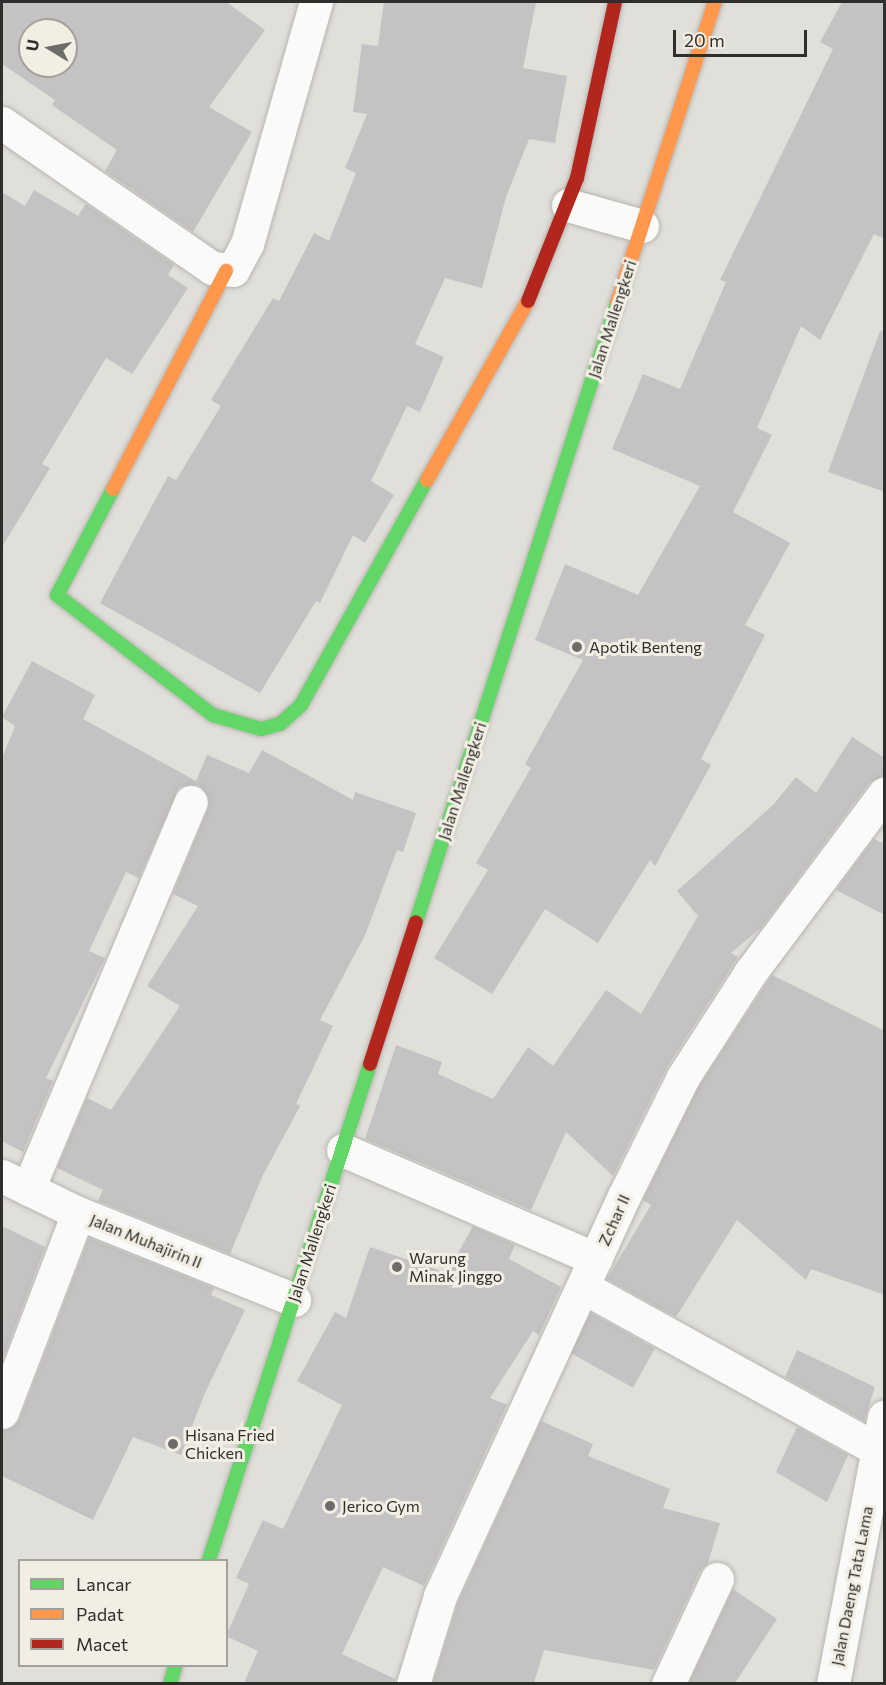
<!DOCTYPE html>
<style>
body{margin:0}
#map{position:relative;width:886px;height:1685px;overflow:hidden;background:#e1dfda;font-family:Commissioner,sans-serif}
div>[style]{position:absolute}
.building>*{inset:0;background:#c4c2c2;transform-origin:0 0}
.roads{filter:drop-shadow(0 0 2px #b7b5b1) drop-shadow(0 0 2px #b7b5b1)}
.street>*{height:33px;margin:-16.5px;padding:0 16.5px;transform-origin:16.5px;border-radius:16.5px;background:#fafaf9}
.fast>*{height:14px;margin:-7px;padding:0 7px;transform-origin:7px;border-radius:7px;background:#63d668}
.slow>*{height:14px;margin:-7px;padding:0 7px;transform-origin:7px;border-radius:7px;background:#ff974d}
.jam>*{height:14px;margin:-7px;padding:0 7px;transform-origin:7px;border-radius:7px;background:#b3261e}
.dots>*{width:16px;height:16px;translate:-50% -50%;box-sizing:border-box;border:3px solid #f2eee4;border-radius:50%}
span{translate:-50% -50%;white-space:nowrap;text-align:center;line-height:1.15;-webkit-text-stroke:6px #f2eee4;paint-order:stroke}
.street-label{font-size:16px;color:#2f2e2a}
.poi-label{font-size:16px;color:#2f2e2a}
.left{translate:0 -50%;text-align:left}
.frame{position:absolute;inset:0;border:3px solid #2f2e2a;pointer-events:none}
.legend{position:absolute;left:18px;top:1559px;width:210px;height:108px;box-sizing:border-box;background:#f2eee4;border:2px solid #a4a19a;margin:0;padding:8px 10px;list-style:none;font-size:18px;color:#2f2e2a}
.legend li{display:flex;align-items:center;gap:12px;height:30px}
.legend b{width:30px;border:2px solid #a4a19a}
.north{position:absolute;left:18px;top:18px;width:60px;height:60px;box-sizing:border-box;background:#f2eee4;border:2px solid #a4a19a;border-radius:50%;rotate:280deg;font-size:16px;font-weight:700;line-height:24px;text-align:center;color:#2f2e2a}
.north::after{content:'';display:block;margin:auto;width:21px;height:27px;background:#6d6c68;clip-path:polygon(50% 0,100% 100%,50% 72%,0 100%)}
.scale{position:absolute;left:673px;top:30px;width:134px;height:27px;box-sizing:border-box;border:3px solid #2f2e2a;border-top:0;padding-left:8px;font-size:18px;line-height:21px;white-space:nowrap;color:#2f2e2a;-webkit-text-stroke:4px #f2eee4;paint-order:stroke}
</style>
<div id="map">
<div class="building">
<i style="clip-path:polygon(evenodd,2px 2px,226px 2px,265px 30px,209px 107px,252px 132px,193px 232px,105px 171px,117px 150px,52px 105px,55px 100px,2px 64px,2px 2px,30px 30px,66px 30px,66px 66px,30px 66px,30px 30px)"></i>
<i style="clip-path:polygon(384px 2px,536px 2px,523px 68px,567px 76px,555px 143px,529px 139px,506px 197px,482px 288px,445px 278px,415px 344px,444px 357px,420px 412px,407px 406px,371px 481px,394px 495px,365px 543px,353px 535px,320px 603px,316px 601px,260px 693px,100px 603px,168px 476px,176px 480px,221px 406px,211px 400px,273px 298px,279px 301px,314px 233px,329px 241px,356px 173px,345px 168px,367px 114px,353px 112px,362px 44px,378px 46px)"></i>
<i style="clip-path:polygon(842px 2px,885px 2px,885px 239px,874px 234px,820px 340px,801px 326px,757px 428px,772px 435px,733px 512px,790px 543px,745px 625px,765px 635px,701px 759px,711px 765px,655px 866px,650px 860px,598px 943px,545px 909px,492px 994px,434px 958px,488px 870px,476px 863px,531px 768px,525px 764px,583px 660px,535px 640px,565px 564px,638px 595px,700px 486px,612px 449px,643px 374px,680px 389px,726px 282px,720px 280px,833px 49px,820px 42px)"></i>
<i style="clip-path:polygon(34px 190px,78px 216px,86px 204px,174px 265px,168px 275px,188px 288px,132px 374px,106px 358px,42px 464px,50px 468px,2px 547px,2px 192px,25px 206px)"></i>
<i style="clip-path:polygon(880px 331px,885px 332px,885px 492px,828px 472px)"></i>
<i style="clip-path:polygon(32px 661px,95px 695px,83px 719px,196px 781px,207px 755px,249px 773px,262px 750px,353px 800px,355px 792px,416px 813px,403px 852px,397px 850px,366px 933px,320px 1020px,333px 1026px,296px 1104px,300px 1106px,263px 1175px,230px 1254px,98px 1201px,103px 1190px,57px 1168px,87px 1098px,111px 1110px,180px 1006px,147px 986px,198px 906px,173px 894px,208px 809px,209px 799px,199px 785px,179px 787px,139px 878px,126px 872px,89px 951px,105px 958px,46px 1078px,53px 1081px,23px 1152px,2px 1141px,2px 758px,15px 726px,2px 717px)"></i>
<i style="clip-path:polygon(852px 737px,885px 758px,885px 776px,869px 783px,761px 928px,731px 953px,738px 957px,667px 1067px,613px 1176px,566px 1132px,531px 1210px,365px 1139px,396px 1045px,442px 1062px,438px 1074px,493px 1099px,528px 1047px,553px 1066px,606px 990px,641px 1014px,698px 916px,677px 891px,773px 805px,796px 777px,816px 793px)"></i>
<i style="clip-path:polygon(874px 839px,885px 844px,885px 915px,836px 890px)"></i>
<i style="clip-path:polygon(772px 975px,885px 1031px,885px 1295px,811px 1269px,806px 1280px,737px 1220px,676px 1317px,607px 1279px,651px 1205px,643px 1200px,699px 1086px)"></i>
<i style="clip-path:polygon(2px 1226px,45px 1247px,2px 1361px)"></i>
<i style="clip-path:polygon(473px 1226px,515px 1245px,509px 1259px,561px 1287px,539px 1335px,533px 1331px,490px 1398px,507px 1405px,424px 1586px,383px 1567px,342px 1654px,395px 1679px,395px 1683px,244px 1683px,258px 1651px,226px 1636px,249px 1584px,236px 1578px,263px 1520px,283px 1529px,342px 1405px,297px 1381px,335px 1312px,346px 1318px,370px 1247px,447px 1273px)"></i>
<i style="clip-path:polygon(89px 1238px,214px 1288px,211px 1295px,245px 1310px,204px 1395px,181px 1455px,133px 1437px,93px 1520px,2px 1476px,2px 1430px,13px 1427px,20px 1419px)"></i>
<i style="left:591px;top:1313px;width:73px;height:45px;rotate:29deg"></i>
<i style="clip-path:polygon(797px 1350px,875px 1387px,864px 1421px,785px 1377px)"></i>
<i style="clip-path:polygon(541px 1421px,593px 1444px,588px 1456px,670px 1489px,663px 1508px,720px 1523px,708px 1563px,700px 1571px,654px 1670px,544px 1650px,534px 1683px,433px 1683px,458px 1603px)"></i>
<i style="clip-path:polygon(797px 1427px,848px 1455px,827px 1502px,776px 1472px)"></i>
<i style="clip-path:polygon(733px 1589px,777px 1619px,735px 1683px,689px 1683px)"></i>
</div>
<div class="roads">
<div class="street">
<i style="left:2px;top:123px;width:255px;rotate:34.6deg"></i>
<i style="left:212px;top:268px;width:21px;rotate:5deg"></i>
<i style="left:233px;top:270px;width:30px;rotate:-62deg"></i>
<i style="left:247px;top:244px;width:252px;rotate:-74.1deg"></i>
<i style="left:568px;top:205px;width:77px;rotate:15.8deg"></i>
<i style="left:343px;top:1150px;width:275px;rotate:23.3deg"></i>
<i style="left:2px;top:1176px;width:85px;rotate:26deg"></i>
<i style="left:78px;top:1213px;width:233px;rotate:21.9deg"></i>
<i style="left:28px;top:1189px;width:420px;rotate:-67.2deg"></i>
<i style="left:583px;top:1287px;width:337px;rotate:28.9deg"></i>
<i style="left:2px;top:1412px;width:213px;rotate:-69.1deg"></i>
<i style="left:413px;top:1684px;width:92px;rotate:-72.9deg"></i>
<i style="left:440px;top:1596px;width:440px;rotate:-65.3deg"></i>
<i style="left:624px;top:1196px;width:133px;rotate:-63.6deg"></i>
<i style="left:683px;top:1077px;width:124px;rotate:-57.2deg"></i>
<i style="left:750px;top:973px;width:224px;rotate:-53.2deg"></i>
<i style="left:668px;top:1684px;width:116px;rotate:-65deg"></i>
<i style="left:833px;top:1684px;width:272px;rotate:-79.2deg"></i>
</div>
<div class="fast">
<i style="left:113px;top:489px;width:120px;rotate:117.8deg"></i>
<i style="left:57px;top:595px;width:197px;rotate:37.6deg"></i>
<i style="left:213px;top:715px;width:50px;rotate:16.3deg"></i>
<i style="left:261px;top:729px;width:20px;rotate:-15deg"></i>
<i style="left:280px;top:724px;width:28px;rotate:-42deg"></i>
<i style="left:301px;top:705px;width:258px;rotate:-60.8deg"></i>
<i style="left:416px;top:922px;width:651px;rotate:-72.01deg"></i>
<i style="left:209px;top:1560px;width:521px;rotate:-72.02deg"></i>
<i style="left:170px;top:1684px;width:19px;rotate:-74deg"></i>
</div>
<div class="slow">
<i style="left:617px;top:303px;width:317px;rotate:-72deg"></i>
<i style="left:427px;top:480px;width:206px;rotate:-60.6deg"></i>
<i style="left:113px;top:489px;width:246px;rotate:-62.6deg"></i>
</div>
<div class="jam">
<i style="left:528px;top:301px;width:132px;rotate:-68.3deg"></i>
<i style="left:577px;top:178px;width:180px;rotate:-77.8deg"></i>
<i style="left:370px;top:1064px;width:149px;rotate:-72.1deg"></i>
</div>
</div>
<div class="dots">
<i style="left:577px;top:647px;background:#6d6c68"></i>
<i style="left:397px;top:1267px;background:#6d6c68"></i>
<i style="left:173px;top:1444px;background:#6d6c68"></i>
<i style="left:330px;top:1506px;background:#6d6c68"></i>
</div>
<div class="street-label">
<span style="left:612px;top:319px;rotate:-72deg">Jalan Mallengkeri</span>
<span style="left:462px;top:781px;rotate:-72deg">Jalan Mallengkeri</span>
<span style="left:614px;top:1220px;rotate:-66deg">Zchar II</span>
<span style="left:146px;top:1241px;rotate:22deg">Jalan Muhajirin II</span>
<span style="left:312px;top:1243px;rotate:-72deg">Jalan Mallengkeri</span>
<span style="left:852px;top:1586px;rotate:-79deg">Jalan Daeng Tata Lama</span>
</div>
<div class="poi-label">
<span class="left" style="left:589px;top:647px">Apotik Benteng</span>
<span class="left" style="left:409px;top:1267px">Warung<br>Minak Jinggo</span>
<span class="left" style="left:185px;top:1444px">Hisana Fried<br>Chicken</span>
<span class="left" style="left:342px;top:1506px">Jerico Gym</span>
</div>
<div class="frame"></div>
<ul class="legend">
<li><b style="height:8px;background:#63d668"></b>Lancar</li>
<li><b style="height:8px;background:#ff974d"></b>Padat</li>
<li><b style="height:8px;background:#b3261e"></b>Macet</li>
</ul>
<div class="north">U</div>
<div class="scale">20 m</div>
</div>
